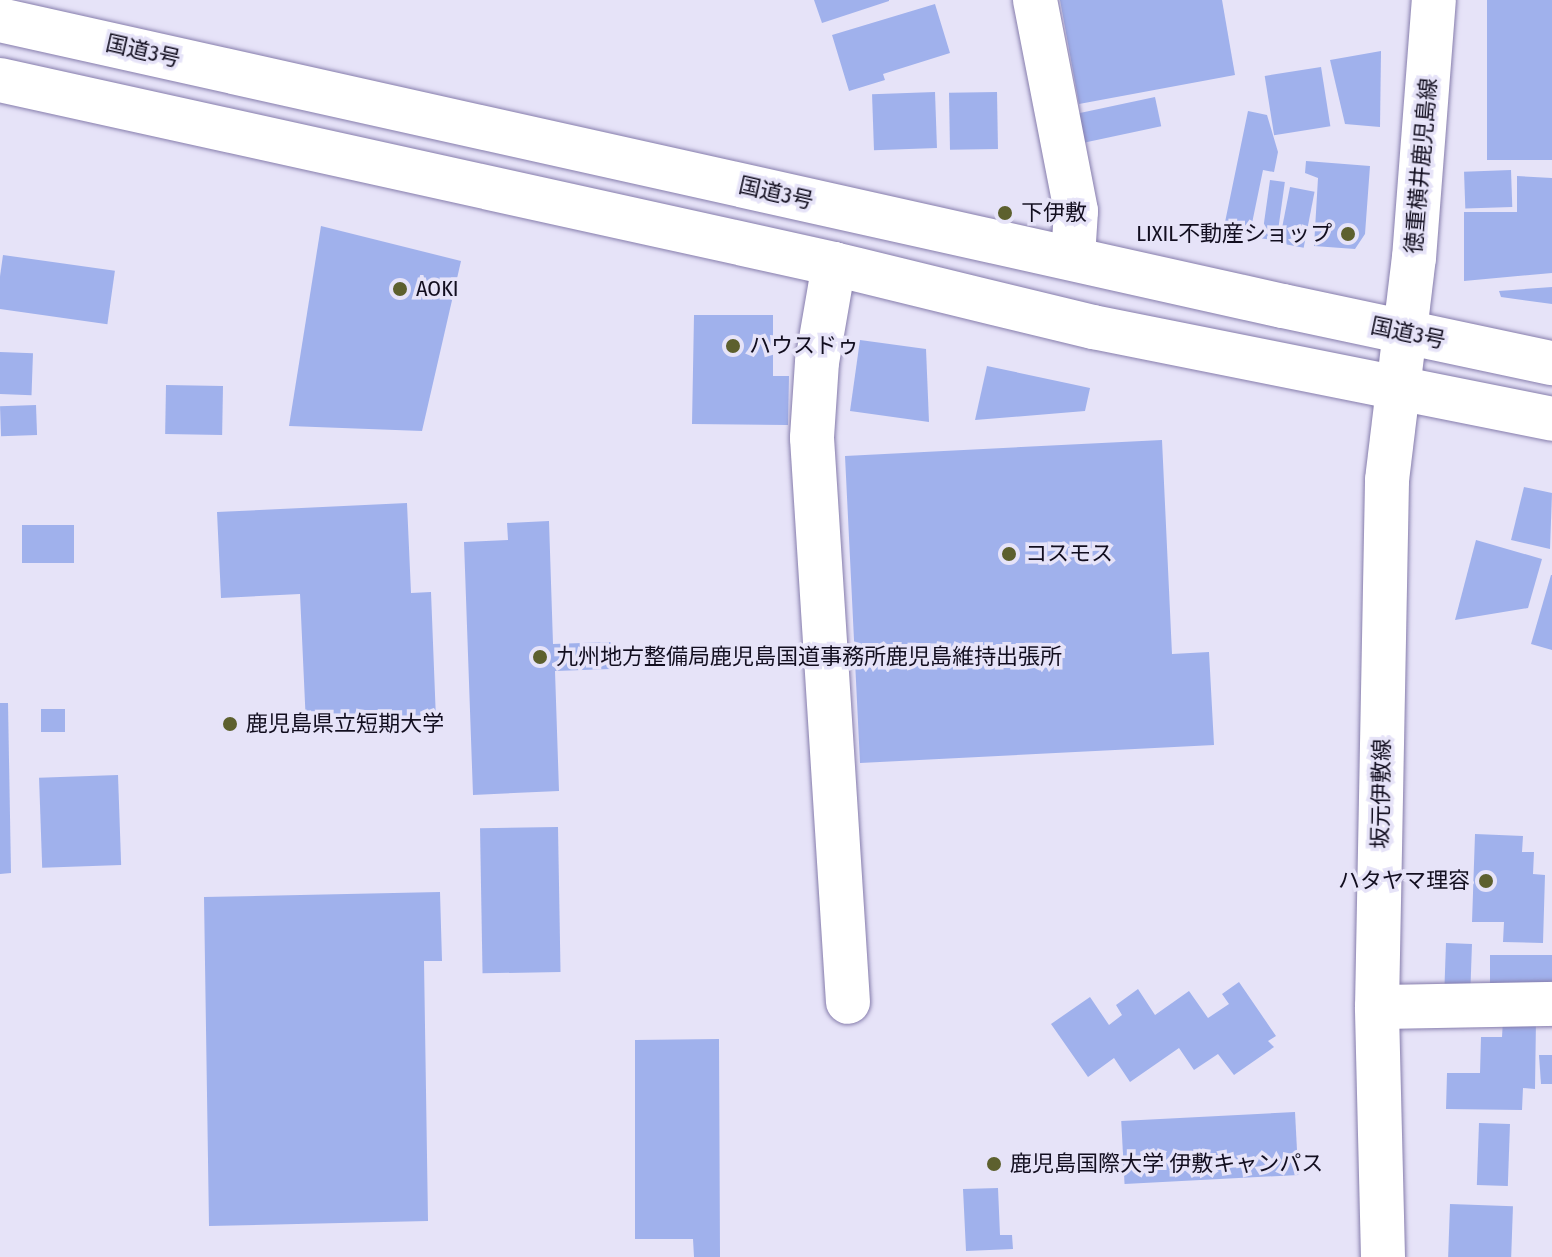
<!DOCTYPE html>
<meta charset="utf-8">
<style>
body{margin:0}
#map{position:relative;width:1552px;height:1257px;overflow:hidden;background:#e6e3f8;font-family:"Fira Sans Condensed","Noto Sans JP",sans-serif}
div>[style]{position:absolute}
.building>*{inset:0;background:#a0b1ec;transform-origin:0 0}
.roads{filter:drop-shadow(0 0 2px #867dac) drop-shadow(0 0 2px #867dac)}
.minor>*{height:44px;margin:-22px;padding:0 22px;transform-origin:22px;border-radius:22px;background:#fff}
.major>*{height:44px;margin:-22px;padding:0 22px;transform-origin:22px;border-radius:22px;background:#fff}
.highway>*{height:44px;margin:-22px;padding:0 22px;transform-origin:22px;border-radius:22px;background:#fff}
.dots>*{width:22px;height:22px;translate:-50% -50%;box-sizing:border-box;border:4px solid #e6e3f8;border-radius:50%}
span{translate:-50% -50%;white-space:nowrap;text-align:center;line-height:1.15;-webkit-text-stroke:7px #e6e3f8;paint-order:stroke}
.street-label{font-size:22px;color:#120e1f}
.poi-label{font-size:22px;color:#120e1f}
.left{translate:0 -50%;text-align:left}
.right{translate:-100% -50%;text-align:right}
</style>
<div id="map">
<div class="building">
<i style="clip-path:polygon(814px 0,889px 0,889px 1px,822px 23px)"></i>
<i style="clip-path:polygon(1060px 0,1222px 0,1235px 75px,1079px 104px)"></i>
<i style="left:1487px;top:0;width:65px;height:160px"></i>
<i style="clip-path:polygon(935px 4px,950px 53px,883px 74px,885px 80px,849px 91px,832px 35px)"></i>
<i style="clip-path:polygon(1381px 51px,1380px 127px,1345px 124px,1330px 60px)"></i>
<i style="left:1321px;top:67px;width:60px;height:57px;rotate:81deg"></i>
<i style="left:935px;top:92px;width:56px;height:63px;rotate:88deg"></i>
<i style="left:997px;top:92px;width:57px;height:48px;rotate:89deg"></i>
<i style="left:1155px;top:97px;width:30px;height:78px;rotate:78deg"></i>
<i style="clip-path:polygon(1248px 111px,1267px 115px,1278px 152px,1274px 172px,1263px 170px,1250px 233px,1224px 227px)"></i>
<i style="clip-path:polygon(1306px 161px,1370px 166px,1365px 234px,1355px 249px,1314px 246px,1318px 178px,1305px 173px)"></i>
<i style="left:1511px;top:170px;width:37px;height:47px;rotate:88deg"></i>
<i style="clip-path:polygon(1517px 176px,1552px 178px,1552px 273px,1464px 281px,1464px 212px,1517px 212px)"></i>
<i style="left:1270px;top:180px;width:15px;height:59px;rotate:8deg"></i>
<i style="left:1290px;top:187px;width:25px;height:57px;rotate:11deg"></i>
<i style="clip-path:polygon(321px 226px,461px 261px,422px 431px,289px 426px)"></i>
<i style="left:3px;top:255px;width:113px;height:54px;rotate:8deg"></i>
<i style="clip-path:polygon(1552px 287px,1552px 304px,1501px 297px,1499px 291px)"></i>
<i style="clip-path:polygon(694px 315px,773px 315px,773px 376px,789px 376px,788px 425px,692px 424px)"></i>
<i style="clip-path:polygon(860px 340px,926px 349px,929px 422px,850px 411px)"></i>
<i style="left:0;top:352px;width:33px;height:42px;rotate:2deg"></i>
<i style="clip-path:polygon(987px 366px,1090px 388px,1085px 411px,975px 420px)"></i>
<i style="left:166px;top:385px;width:57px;height:49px;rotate:1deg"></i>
<i style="left:36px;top:405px;width:30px;height:36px;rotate:88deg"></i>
<i style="clip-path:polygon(1162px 440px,1172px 654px,1209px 652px,1214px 745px,860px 763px,845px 456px)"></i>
<i style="clip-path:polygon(1524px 487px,1552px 493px,1550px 549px,1511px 540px)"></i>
<i style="clip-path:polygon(407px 503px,411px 593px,431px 592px,436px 720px,306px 725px,300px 594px,221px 598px,217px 512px)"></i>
<i style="clip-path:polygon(549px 521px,553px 644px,611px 642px,611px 669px,555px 671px,559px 791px,473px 795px,464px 542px,508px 540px,507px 523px)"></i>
<i style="left:74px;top:525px;width:38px;height:52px;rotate:90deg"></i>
<i style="clip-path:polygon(1476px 540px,1542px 559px,1528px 608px,1455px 620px)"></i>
<i style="clip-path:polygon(1551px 575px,1552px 575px,1552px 650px,1531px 644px)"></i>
<i style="clip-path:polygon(0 703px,8px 703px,11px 873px,0 874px)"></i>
<i style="left:41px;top:709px;width:24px;height:23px"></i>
<i style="left:118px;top:775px;width:90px;height:79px;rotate:88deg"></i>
<i style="left:558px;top:827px;width:145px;height:78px;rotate:89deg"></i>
<i style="clip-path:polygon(1475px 834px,1523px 836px,1522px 852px,1534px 852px,1533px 874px,1545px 875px,1543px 943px,1503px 942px,1504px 922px,1472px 922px)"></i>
<i style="clip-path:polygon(440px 892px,442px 961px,424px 961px,428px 1221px,209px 1226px,204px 897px)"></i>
<i style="left:1446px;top:943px;width:26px;height:41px;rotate:2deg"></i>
<i style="left:1552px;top:955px;width:30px;height:62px;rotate:90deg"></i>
<i style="clip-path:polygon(1239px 982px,1276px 1036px,1268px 1041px,1274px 1047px,1234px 1075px,1218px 1054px,1194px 1070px,1179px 1048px,1130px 1082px,1114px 1058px,1088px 1077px,1051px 1024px,1090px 997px,1109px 1025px,1122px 1015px,1116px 1005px,1138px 989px,1155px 1015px,1189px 991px,1208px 1018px,1229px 1004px,1222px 994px)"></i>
<i style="clip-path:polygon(1503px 1019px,1536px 1020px,1535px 1089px,1523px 1088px,1522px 1110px,1446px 1109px,1447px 1073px,1480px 1073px,1481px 1037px,1502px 1037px)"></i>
<i style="clip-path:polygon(719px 1039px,720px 1257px,694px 1257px,693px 1239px,635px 1239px,635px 1040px)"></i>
<i style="clip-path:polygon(1539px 1055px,1552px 1055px,1552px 1084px,1541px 1084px)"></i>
<i style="left:1295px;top:1112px;width:63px;height:174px;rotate:87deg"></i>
<i style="left:1479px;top:1123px;width:31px;height:62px;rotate:2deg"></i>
<i style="clip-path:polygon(998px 1188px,1000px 1235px,1012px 1235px,1013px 1249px,966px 1251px,963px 1189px)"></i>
<i style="left:1450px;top:1204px;width:63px;height:53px;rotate:2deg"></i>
</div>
<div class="roads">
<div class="minor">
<i style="left:1035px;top:0;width:215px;rotate:79deg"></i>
<i style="left:1076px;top:211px;width:47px;rotate:93.7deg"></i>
<i style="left:834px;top:264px;width:99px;rotate:99.8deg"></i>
<i style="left:817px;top:362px;width:76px;rotate:93.8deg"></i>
<i style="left:812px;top:438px;width:565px;rotate:86.35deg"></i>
<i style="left:1377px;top:1007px;width:175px;rotate:-1deg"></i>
</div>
<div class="major">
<i style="left:1383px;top:1257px;width:250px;rotate:-91.4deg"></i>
<i style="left:1377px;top:1007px;width:527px;rotate:-88.91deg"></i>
<i style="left:1387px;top:480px;width:224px;rotate:-83.1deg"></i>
<i style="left:1414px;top:258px;width:259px;rotate:-85.6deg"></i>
</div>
<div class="highway">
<i style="left:0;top:20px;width:1314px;rotate:12.57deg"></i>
<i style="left:1283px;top:306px;width:275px;rotate:12deg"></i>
<i style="left:0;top:80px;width:854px;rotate:12.44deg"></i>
<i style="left:834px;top:264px;width:267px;rotate:13.7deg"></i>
<i style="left:1093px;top:327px;width:468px;rotate:11.3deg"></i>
</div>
</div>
<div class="dots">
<i style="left:1005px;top:213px;background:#5d602e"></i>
<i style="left:1348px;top:234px;background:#5d602e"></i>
<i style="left:400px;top:289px;background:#5d602e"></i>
<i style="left:733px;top:346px;background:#5d602e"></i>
<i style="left:1009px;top:554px;background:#5d602e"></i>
<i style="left:540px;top:657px;background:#5d602e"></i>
<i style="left:230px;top:724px;background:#5d602e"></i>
<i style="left:1486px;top:881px;background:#5d602e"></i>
<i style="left:994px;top:1164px;background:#5d602e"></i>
</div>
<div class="street-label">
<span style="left:143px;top:51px;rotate:13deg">国道3号</span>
<span style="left:1421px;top:166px;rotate:-85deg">徳重横井鹿児島線</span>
<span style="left:776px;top:193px;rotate:13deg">国道3号</span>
<span style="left:1408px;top:333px;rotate:12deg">国道3号</span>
<span style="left:1381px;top:794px;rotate:-89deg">坂元伊敷線</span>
</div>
<div class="poi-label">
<span class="left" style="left:1021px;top:213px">下伊敷</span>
<span class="right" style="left:1332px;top:234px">LIXIL不動産ショップ</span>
<span class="left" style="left:416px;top:289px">AOKI</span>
<span class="left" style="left:749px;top:346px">ハウスドゥ</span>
<span class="left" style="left:1025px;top:554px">コスモス</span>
<span class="left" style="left:556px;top:657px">九州地方整備局鹿児島国道事務所鹿児島維持出張所</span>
<span class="left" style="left:246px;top:724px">鹿児島県立短期大学</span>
<span class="right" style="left:1470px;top:881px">ハタヤマ理容</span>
<span class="left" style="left:1010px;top:1164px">鹿児島国際大学 伊敷キャンパス</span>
</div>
</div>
